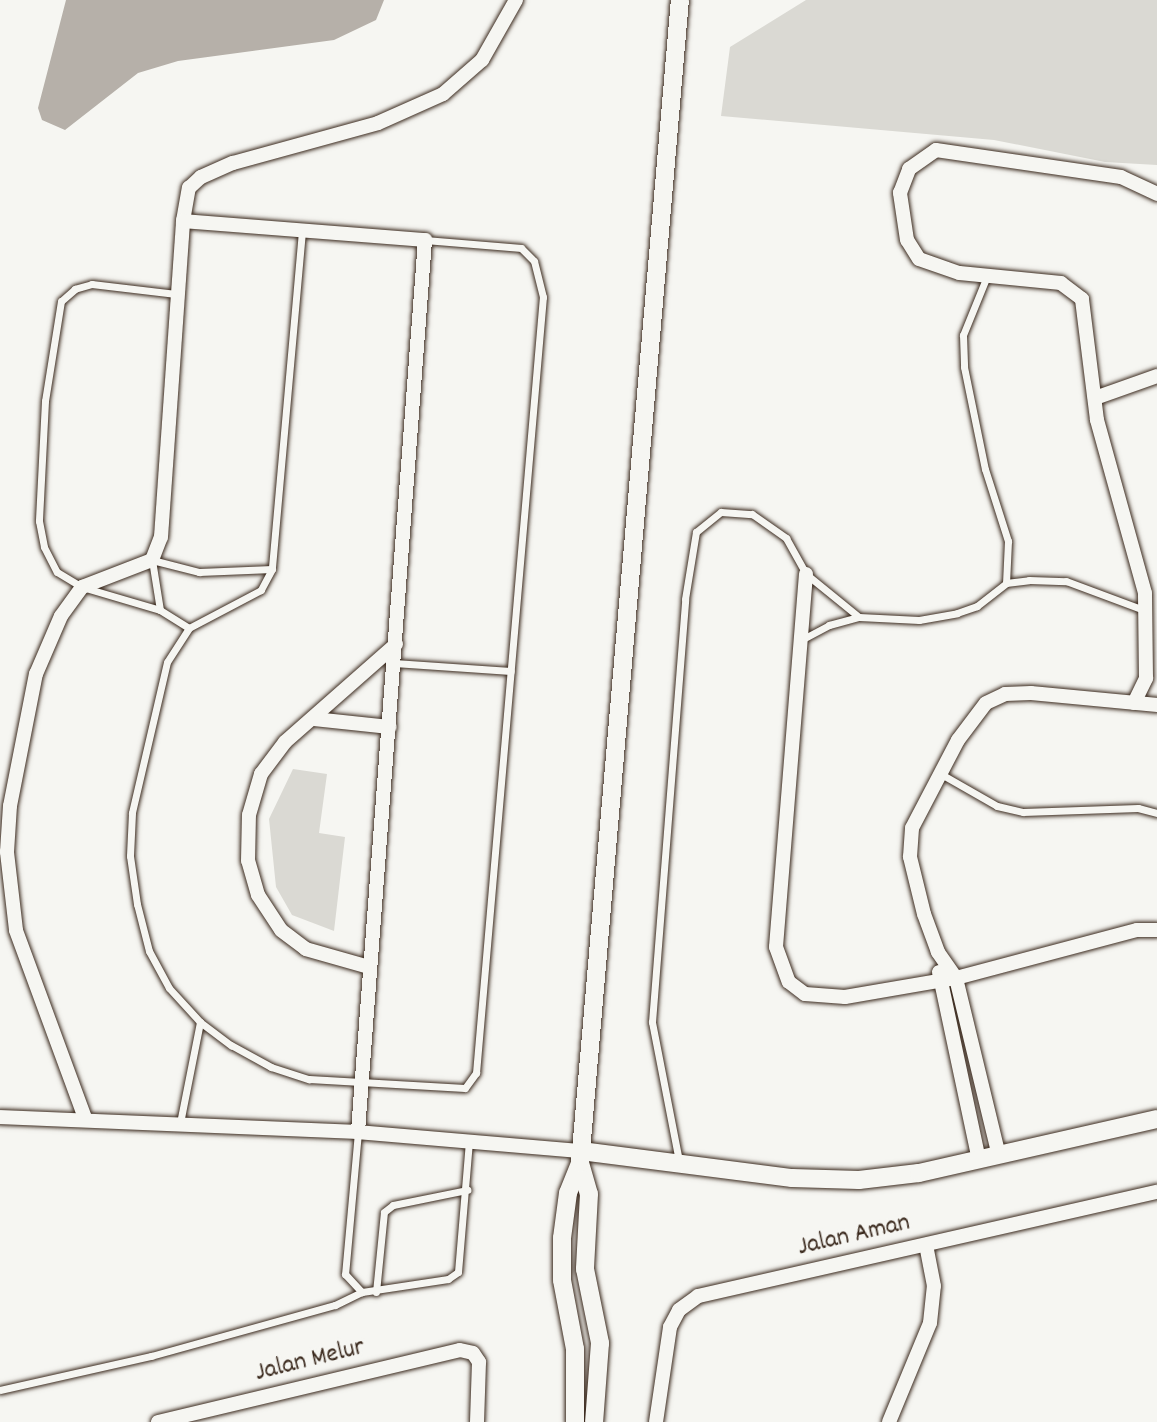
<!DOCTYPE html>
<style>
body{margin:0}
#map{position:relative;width:1157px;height:1422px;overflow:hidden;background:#f6f6f2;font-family:Dekko,sans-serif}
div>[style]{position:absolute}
.green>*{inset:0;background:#dad9d3}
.water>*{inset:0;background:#b6b0a9}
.roads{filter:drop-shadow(0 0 2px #3b2a1e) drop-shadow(0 0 2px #3b2a1e)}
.service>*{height:7px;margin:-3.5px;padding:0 3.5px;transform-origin:3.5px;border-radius:3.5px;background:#f6f6f2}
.minor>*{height:14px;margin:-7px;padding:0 7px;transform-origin:7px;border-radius:7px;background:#f6f6f2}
.tertiary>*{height:18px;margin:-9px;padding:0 9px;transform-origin:9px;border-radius:9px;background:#f6f6f2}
span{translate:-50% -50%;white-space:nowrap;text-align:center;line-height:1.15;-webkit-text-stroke:6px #f6f6f2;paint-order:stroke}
.street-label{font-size:26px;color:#3b2a1e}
</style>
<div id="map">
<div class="green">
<i style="clip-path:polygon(806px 0,1157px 0,1157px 165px,1105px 162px,994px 140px,721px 116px,730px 47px)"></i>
<i style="clip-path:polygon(293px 769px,327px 774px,319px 833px,345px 837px,334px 931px,292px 915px,276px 887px,269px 819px)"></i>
</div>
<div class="water">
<i style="clip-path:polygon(66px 0,384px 0,376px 20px,334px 40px,178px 61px,138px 73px,65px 130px,42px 120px,38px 108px)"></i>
</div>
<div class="roads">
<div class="service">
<i style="left:302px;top:231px;width:339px;rotate:95.1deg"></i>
<i style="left:272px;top:569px;width:24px;rotate:118deg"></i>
<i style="left:261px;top:590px;width:81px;rotate:152.2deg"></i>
<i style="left:189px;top:628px;width:40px;rotate:122.9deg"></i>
<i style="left:167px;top:662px;width:155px;rotate:103.1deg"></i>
<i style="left:132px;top:813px;width:43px;rotate:92.7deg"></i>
<i style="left:130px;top:856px;width:49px;rotate:81.7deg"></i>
<i style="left:137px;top:904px;width:49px;rotate:75.7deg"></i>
<i style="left:149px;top:951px;width:42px;rotate:61.6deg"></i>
<i style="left:169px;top:988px;width:46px;rotate:47.6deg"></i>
<i style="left:200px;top:1022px;width:39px;rotate:37deg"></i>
<i style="left:231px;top:1045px;width:46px;rotate:28.8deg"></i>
<i style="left:271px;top:1067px;width:40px;rotate:18deg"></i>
<i style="left:309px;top:1079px;width:156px;rotate:3.3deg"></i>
<i style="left:465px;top:1088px;width:19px;rotate:-54deg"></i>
<i style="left:476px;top:1073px;width:779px;rotate:-85.07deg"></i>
<i style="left:543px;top:297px;width:37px;rotate:-104deg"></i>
<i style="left:534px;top:261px;width:18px;rotate:-135deg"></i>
<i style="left:521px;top:248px;width:96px;rotate:-175.2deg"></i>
<i style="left:987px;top:276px;width:64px;rotate:112.1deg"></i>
<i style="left:963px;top:335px;width:32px;rotate:88deg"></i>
<i style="left:964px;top:367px;width:104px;rotate:78.4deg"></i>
<i style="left:985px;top:469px;width:76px;rotate:72.3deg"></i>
<i style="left:1008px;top:541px;width:42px;rotate:92.7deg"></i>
<i style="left:176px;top:294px;width:85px;rotate:-173.2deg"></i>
<i style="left:92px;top:284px;width:18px;rotate:164deg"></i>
<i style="left:75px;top:289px;width:18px;rotate:139deg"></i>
<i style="left:61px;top:301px;width:101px;rotate:99.1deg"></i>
<i style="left:45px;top:401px;width:120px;rotate:92.9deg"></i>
<i style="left:39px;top:521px;width:26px;rotate:79deg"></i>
<i style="left:44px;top:547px;width:28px;rotate:63deg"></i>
<i style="left:57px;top:572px;width:29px;rotate:31deg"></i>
<i style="left:82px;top:587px;width:81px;rotate:16.4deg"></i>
<i style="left:160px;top:610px;width:34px;rotate:32deg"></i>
<i style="left:160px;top:610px;width:51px;rotate:-99.1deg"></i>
<i style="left:152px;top:560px;width:49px;rotate:14.3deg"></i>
<i style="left:199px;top:572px;width:73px;rotate:-2.4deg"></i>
<i style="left:801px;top:640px;width:32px;rotate:-28deg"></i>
<i style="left:829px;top:625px;width:31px;rotate:-15deg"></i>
<i style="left:859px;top:617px;width:60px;rotate:2.9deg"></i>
<i style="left:919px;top:620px;width:39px;rotate:-10deg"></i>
<i style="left:957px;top:613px;width:21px;rotate:-19deg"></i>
<i style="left:977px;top:606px;width:37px;rotate:-38deg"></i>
<i style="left:1006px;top:583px;width:23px;rotate:-7deg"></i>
<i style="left:1029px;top:580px;width:37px;rotate:2deg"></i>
<i style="left:1066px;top:581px;width:83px;rotate:20.4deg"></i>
<i style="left:394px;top:663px;width:117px;rotate:3.9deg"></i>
<i style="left:941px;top:774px;width:64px;rotate:29.7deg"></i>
<i style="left:997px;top:806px;width:27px;rotate:13deg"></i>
<i style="left:1023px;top:812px;width:115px;rotate:-2deg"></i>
<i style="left:1138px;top:808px;width:20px;rotate:15deg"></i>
<i style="left:180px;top:1123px;width:103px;rotate:-78.8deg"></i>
<i style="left:358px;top:1132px;width:143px;rotate:95.2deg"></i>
<i style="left:345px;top:1274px;width:25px;rotate:47deg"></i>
<i style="left:362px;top:1292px;width:87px;rotate:-8.6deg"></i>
<i style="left:448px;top:1279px;width:12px;rotate:-35deg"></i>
<i style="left:458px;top:1272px;width:131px;rotate:-85.2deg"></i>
<i style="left:679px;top:1161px;width:142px;rotate:-101deg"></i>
<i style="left:652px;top:1022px;width:424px;rotate:-85.5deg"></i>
<i style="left:685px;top:599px;width:68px;rotate:-80.7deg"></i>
<i style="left:696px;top:532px;width:32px;rotate:-39deg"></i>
<i style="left:721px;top:512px;width:31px;rotate:4deg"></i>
<i style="left:752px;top:514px;width:42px;rotate:35.2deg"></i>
<i style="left:786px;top:538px;width:41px;rotate:60.9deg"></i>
<i style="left:806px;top:574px;width:68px;rotate:39.1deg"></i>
<i style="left:376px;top:1292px;width:80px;rotate:-84.3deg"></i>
<i style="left:384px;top:1212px;width:11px;rotate:-38deg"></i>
<i style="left:393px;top:1205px;width:76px;rotate:-11.5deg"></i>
<i style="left:0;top:1390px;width:155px;rotate:-12.7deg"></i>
<i style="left:151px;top:1356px;width:191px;rotate:-15.5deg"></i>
<i style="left:335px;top:1305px;width:30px;rotate:-26deg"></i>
</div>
<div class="minor">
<i style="left:183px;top:221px;width:34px;rotate:-80deg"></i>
<i style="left:189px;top:188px;width:16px;rotate:-43deg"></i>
<i style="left:201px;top:177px;width:35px;rotate:-24deg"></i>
<i style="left:233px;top:163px;width:150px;rotate:-15.4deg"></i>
<i style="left:378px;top:123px;width:71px;rotate:-24deg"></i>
<i style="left:443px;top:94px;width:52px;rotate:-41.1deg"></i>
<i style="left:482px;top:60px;width:69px;rotate:-60.5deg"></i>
<i style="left:1095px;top:398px;width:66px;rotate:-19.5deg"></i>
<i style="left:806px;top:574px;width:374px;rotate:94.6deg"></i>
<i style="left:776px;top:947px;width:37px;rotate:70deg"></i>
<i style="left:789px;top:982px;width:20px;rotate:37deg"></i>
<i style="left:805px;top:994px;width:40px;rotate:4.3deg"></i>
<i style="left:845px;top:997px;width:113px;rotate:-9.7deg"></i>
<i style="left:956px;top:978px;width:187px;rotate:-14.9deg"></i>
<i style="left:1137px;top:930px;width:20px"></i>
<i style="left:1134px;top:703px;width:28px;rotate:-64deg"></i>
<i style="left:1146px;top:678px;width:85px;rotate:-90.7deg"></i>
<i style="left:1145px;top:593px;width:180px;rotate:-105.5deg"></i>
<i style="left:1097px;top:420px;width:122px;rotate:-97.1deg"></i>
<i style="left:1082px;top:299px;width:26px;rotate:-143deg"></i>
<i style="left:1061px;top:283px;width:102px;rotate:-174.4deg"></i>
<i style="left:959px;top:273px;width:42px;rotate:-160.7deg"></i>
<i style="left:919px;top:259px;width:22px;rotate:-122deg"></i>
<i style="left:907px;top:240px;width:48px;rotate:-98.5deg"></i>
<i style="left:900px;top:193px;width:26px;rotate:-69deg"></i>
<i style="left:909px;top:169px;width:33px;rotate:-35deg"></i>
<i style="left:936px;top:150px;width:187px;rotate:8.3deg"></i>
<i style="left:1121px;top:177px;width:40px;rotate:25deg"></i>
<i style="left:314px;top:719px;width:76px;rotate:6deg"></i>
<i style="left:369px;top:967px;width:66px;rotate:-164.1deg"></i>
<i style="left:306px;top:949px;width:31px;rotate:-143deg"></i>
<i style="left:281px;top:930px;width:42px;rotate:-123.3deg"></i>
<i style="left:258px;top:895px;width:35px;rotate:-106deg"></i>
<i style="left:248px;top:861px;width:46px;rotate:-88.8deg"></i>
<i style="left:249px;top:815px;width:43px;rotate:-73.7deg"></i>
<i style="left:261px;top:774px;width:40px;rotate:-53deg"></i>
<i style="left:285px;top:742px;width:148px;rotate:-41.4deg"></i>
<i style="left:939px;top:972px;width:192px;rotate:78deg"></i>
<i style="left:0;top:1117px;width:358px;rotate:2.4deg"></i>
<i style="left:358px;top:1132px;width:224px;rotate:4.9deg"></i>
<i style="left:85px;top:1118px;width:200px;rotate:-110.2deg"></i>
<i style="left:16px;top:930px;width:79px;rotate:-96.6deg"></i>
<i style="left:7px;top:852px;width:46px;rotate:-86.3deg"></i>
<i style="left:10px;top:806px;width:135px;rotate:-78.9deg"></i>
<i style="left:36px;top:674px;width:63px;rotate:-66.7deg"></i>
<i style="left:61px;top:616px;width:36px;rotate:-54deg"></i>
<i style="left:82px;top:587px;width:75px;rotate:-21.1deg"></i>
<i style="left:152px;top:560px;width:25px;rotate:-69deg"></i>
<i style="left:161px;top:537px;width:317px;rotate:-86deg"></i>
<i style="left:183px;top:221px;width:243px;rotate:4.5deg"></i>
<i style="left:425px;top:240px;width:895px;rotate:94.3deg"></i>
<i style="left:999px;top:1156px;width:183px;rotate:-103.6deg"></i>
<i style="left:956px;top:978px;width:32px;rotate:-125deg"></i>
<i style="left:938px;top:952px;width:40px;rotate:-110.2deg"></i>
<i style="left:924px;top:914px;width:59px;rotate:-103.8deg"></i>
<i style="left:910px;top:857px;width:29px;rotate:-86deg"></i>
<i style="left:912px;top:828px;width:99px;rotate:-62.4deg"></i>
<i style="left:958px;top:740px;width:46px;rotate:-52.9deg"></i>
<i style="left:986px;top:703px;width:21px;rotate:-25deg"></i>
<i style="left:1005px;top:694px;width:26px;rotate:-2deg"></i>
<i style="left:1031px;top:693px;width:127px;rotate:5.4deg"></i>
<i style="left:158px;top:1422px;width:310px;rotate:-13.4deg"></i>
<i style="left:460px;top:1350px;width:13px;rotate:13deg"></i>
<i style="left:473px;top:1353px;width:11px;rotate:56deg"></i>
<i style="left:479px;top:1362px;width:60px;rotate:91.9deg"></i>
<i style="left:656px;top:1422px;width:96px;rotate:-81.6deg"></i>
<i style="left:670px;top:1327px;width:19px;rotate:-62deg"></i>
<i style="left:679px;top:1310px;width:24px;rotate:-36deg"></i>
<i style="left:698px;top:1296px;width:471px;rotate:-12.8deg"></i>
<i style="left:889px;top:1422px;width:107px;rotate:-67.5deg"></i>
<i style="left:930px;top:1323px;width:37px;rotate:-84deg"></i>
<i style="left:934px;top:1286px;width:42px;rotate:-101deg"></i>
</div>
<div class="tertiary">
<i style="left:581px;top:1151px;width:213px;rotate:7.3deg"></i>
<i style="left:792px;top:1178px;width:67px;rotate:1.7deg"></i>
<i style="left:859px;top:1180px;width:60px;rotate:-6.7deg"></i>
<i style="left:919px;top:1173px;width:244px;rotate:-12.8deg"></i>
<i style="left:580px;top:1163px;width:32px;rotate:74deg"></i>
<i style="left:589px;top:1194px;width:75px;rotate:93.1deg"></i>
<i style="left:585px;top:1269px;width:76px;rotate:78.5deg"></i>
<i style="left:600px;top:1343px;width:79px;rotate:94.3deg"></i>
<i style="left:575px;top:1422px;width:73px;rotate:-90deg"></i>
<i style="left:575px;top:1349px;width:70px;rotate:-100.7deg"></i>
<i style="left:562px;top:1280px;width:42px;rotate:-90deg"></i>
<i style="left:562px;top:1238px;width:45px;rotate:-82.4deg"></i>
<i style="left:568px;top:1193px;width:32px;rotate:-68deg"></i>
<i style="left:580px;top:1163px;width:1167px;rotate:-85.09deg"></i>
</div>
</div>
<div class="street-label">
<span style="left:854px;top:1236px;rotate:-13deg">Jalan Aman</span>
<span style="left:310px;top:1361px;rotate:-14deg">Jalan Melur</span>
</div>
</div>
